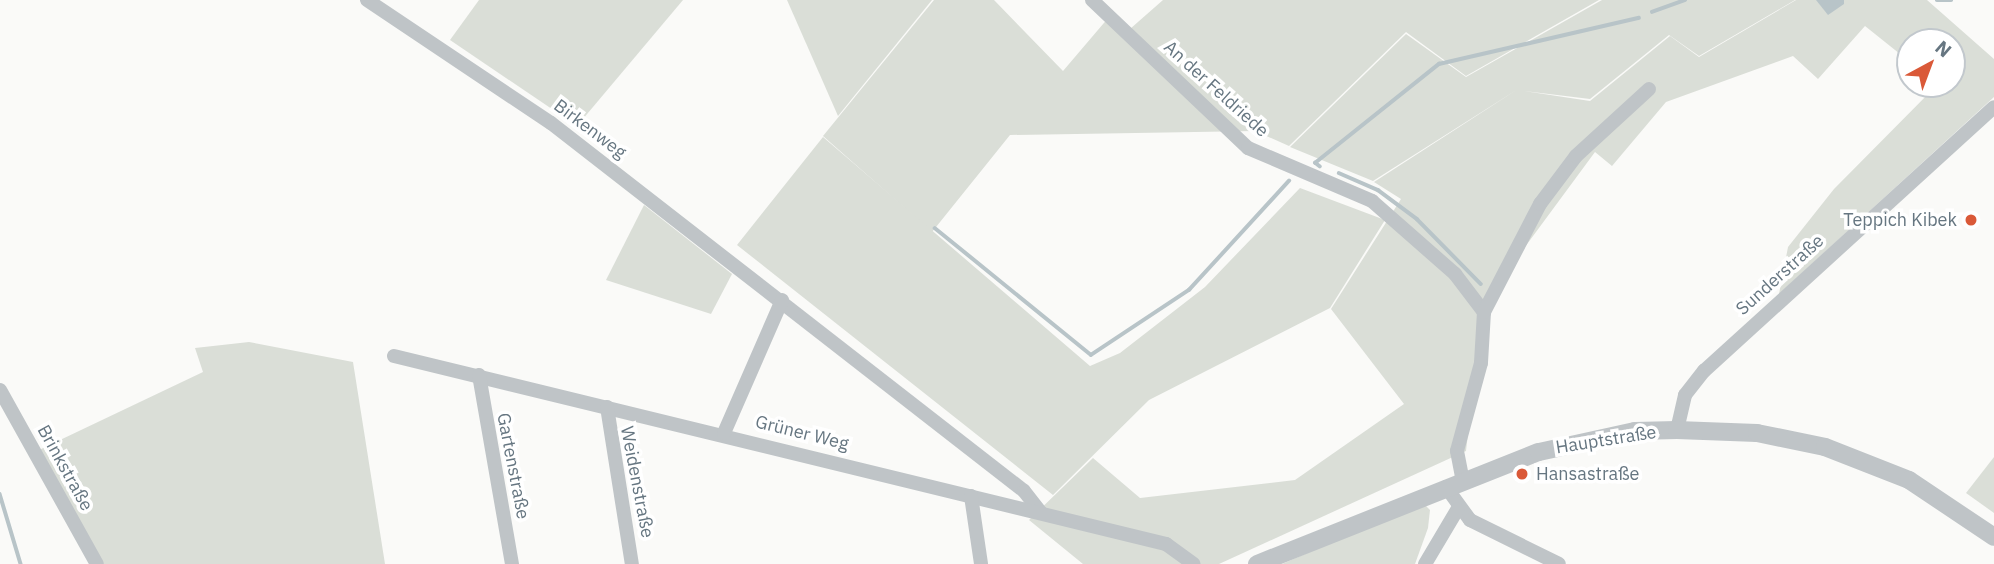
<!DOCTYPE html>
<meta charset="utf-8">
<style>
body{margin:0}
#map{position:relative;width:1994px;height:564px;overflow:hidden;background:#fafaf8;font-family:"IBM Plex Sans",sans-serif}
div>[style]{position:absolute}
.green>*{inset:0;background:#daded7}
.water>*{inset:0;background:#b8c4c8}
.stream>*{height:3.5px;margin:-1.75px;padding:0 1.75px;transform-origin:1.75px;border-radius:1.75px;background:#b8c4c8}
.minor>*{height:14px;margin:-7px;padding:0 7px;transform-origin:7px;border-radius:7px;background:#bfc4c7}
.tertiary>*{height:18px;margin:-9px;padding:0 9px;transform-origin:9px;border-radius:9px;background:#bfc4c7}
.dots>*{width:19px;height:19px;translate:-50% -50%;box-sizing:border-box;border:4px solid #fff;border-radius:50%}
span{translate:-50% -50%;white-space:nowrap;text-align:center;line-height:1.15;-webkit-text-stroke:7px #fff;paint-order:stroke}
.street-label{font-size:18px;color:#667681}
.poi-label{font-size:18px;color:#667681}
.right{translate:-100% -50%;text-align:right}
.left{translate:0 -50%;text-align:left}
.north{position:absolute;left:1896px;top:28px;width:70px;height:70px;box-sizing:border-box;background:#fff;border:2px solid #c2c8cd;border-radius:50%;rotate:41deg;font-size:19px;font-weight:700;line-height:28px;text-align:center;color:#667681}
.north::after{content:'';display:block;margin:auto;width:24px;height:32px;background:#da5938;clip-path:polygon(50% 0,100% 100%,50% 72%,0 100%)}
</style>
<div id="map">
<div class="green">
<i style="clip-path:polygon(479px 0,683px 0,577px 126px,450px 40px)"></i>
<i style="clip-path:polygon(787px 0,932px 0,838px 116px)"></i>
<i style="clip-path:polygon(934px 0,994px 0,1063px 71px,1109px 17px,1130px 29px,1163px 0,1599px 0,1466px 76px,1406px 32px,1289px 146px,1255px 131px,1010px 135px,932px 232px,823px 136px)"></i>
<i style="clip-path:polygon(1602px 0,1795px 0,1699px 56px,1669px 35px,1590px 99px,1524px 91px,1590px 101px,1670px 36px,1699px 57px,1796px 0,1927px 0,1994px 59px,1994px 97px,1779px 294px,1788px 247px,1834px 189px,1938px 84px,1952px 84px,1952px 42px,1910px 42px,1910px 62px,1865px 26px,1818px 79px,1793px 56px,1666px 102px,1612px 166px,1595px 152px,1483px 304px,1466px 451px,1219px 564px,1083px 564px,1029px 520px,1093px 458px,1140px 498px,1295px 480px,1404px 404px,1331px 309px,1401px 199px,1374px 182px,1518px 89px,1373px 181px,1290px 147px,1406px 34px,1466px 77px)"></i>
<i style="clip-path:polygon(823px 137px,1090px 366px,1120px 353px,1205px 287px,1300px 188px,1385px 220px,1330px 308px,1149px 400px,1053px 495px,737px 245px)"></i>
<i style="clip-path:polygon(644px 205px,732px 274px,711px 314px,606px 280px)"></i>
<i style="clip-path:polygon(249px 342px,353px 362px,385px 564px,103px 564px,39px 450px,203px 372px,195px 348px)"></i>
<i style="clip-path:polygon(1994px 457px,1994px 513px,1966px 493px)"></i>
<i style="clip-path:polygon(1423px 503px,1430px 510px,1428px 528px,1415px 564px,1282px 564px)"></i>
</div>
<div class="water">
<i style="clip-path:polygon(1816px 0,1844px 0,1844px 4px,1828px 15px)"></i>
</div>
<div class="stream">
<i style="left:1937px;top:0;width:14px"></i>
<i style="left:1652px;top:12px;width:35px;rotate:-20deg"></i>
<i style="left:1320px;top:167px;width:6px;rotate:-141deg"></i>
<i style="left:1315px;top:163px;width:159px;rotate:-38.6deg"></i>
<i style="left:1439px;top:64px;width:205px;rotate:-13deg"></i>
<i style="left:1339px;top:173px;width:43px;rotate:23.6deg"></i>
<i style="left:1378px;top:190px;width:49px;rotate:36.6deg"></i>
<i style="left:1417px;top:219px;width:91px;rotate:45.4deg"></i>
<i style="left:935px;top:228px;width:201px;rotate:39.1deg"></i>
<i style="left:1091px;top:355px;width:118px;rotate:-33.6deg"></i>
<i style="left:1189px;top:290px;width:148px;rotate:-47.5deg"></i>
<i style="left:0;top:494px;width:73px;rotate:73.3deg"></i>
</div>
<div class="minor">
<i style="left:367px;top:0;width:221px;rotate:33.8deg"></i>
<i style="left:551px;top:123px;width:599px;rotate:37.88deg"></i>
<i style="left:1024px;top:491px;width:28px;rotate:52deg"></i>
<i style="left:1092px;top:0;width:215px;rotate:43.5deg"></i>
<i style="left:1248px;top:148px;width:135px;rotate:23.1deg"></i>
<i style="left:1372px;top:201px;width:111px;rotate:41.3deg"></i>
<i style="left:1455px;top:274px;width:48px;rotate:52.7deg"></i>
<i style="left:1484px;top:312px;width:51px;rotate:93.4deg"></i>
<i style="left:1481px;top:363px;width:91px;rotate:105.3deg"></i>
<i style="left:1457px;top:451px;width:31px;rotate:79deg"></i>
<i style="left:1484px;top:312px;width:122px;rotate:-62.6deg"></i>
<i style="left:1540px;top:204px;width:60px;rotate:-53.1deg"></i>
<i style="left:1576px;top:156px;width:99px;rotate:-42.5deg"></i>
<i style="left:394px;top:356px;width:795px;rotate:13.69deg"></i>
<i style="left:1166px;top:544px;width:34px;rotate:36deg"></i>
<i style="left:479px;top:375px;width:192px;rotate:80.1deg"></i>
<i style="left:0;top:390px;width:199px;rotate:60.9deg"></i>
<i style="left:607px;top:407px;width:159px;rotate:81deg"></i>
<i style="left:1677px;top:430px;width:36px;rotate:-77deg"></i>
<i style="left:1685px;top:395px;width:31px;rotate:-52deg"></i>
<i style="left:1704px;top:371px;width:392px;rotate:-42.3deg"></i>
<i style="left:724px;top:433px;width:145px;rotate:-66.4deg"></i>
<i style="left:1446px;top:487px;width:41px;rotate:54deg"></i>
<i style="left:1470px;top:520px;width:99px;rotate:26.3deg"></i>
<i style="left:971px;top:496px;width:69px;rotate:81.6deg"></i>
<i style="left:1425px;top:564px;width:63px;rotate:-59.3deg"></i>
</div>
<div class="tertiary">
<i style="left:1257px;top:564px;width:303px;rotate:-21.7deg"></i>
<i style="left:1539px;top:452px;width:98px;rotate:-12.3deg"></i>
<i style="left:1635px;top:431px;width:42px;rotate:-1.4deg"></i>
<i style="left:1677px;top:430px;width:80px;rotate:2.1deg"></i>
<i style="left:1757px;top:433px;width:69px;rotate:11.6deg"></i>
<i style="left:1825px;top:447px;width:90px;rotate:21.4deg"></i>
<i style="left:1909px;top:480px;width:102px;rotate:33.8deg"></i>
</div>
<div class="dots">
<i style="left:1971px;top:220px;background:#da5938"></i>
<i style="left:1522px;top:474px;background:#da5938"></i>
</div>
<div class="street-label">
<span style="left:1216px;top:89px;rotate:42deg">An der Feldriede</span>
<span style="left:590px;top:129px;rotate:37deg">Birkenweg</span>
<span style="left:1780px;top:275px;rotate:-42deg">Sunderstraße</span>
<span style="left:802px;top:433px;rotate:14deg">Grüner Weg</span>
<span style="left:1606px;top:440px;rotate:-9deg">Hauptstraße</span>
<span style="left:513px;top:466px;rotate:79deg">Gartenstraße</span>
<span style="left:65px;top:468px;rotate:61deg">Brinkstraße</span>
<span style="left:637px;top:482px;rotate:79deg">Weidenstraße</span>
</div>
<div class="poi-label">
<span class="right" style="left:1957px;top:220px">Teppich Kibek</span>
<span class="left" style="left:1536px;top:474px">Hansastraße</span>
</div>
<div class="north">N</div>
</div>
